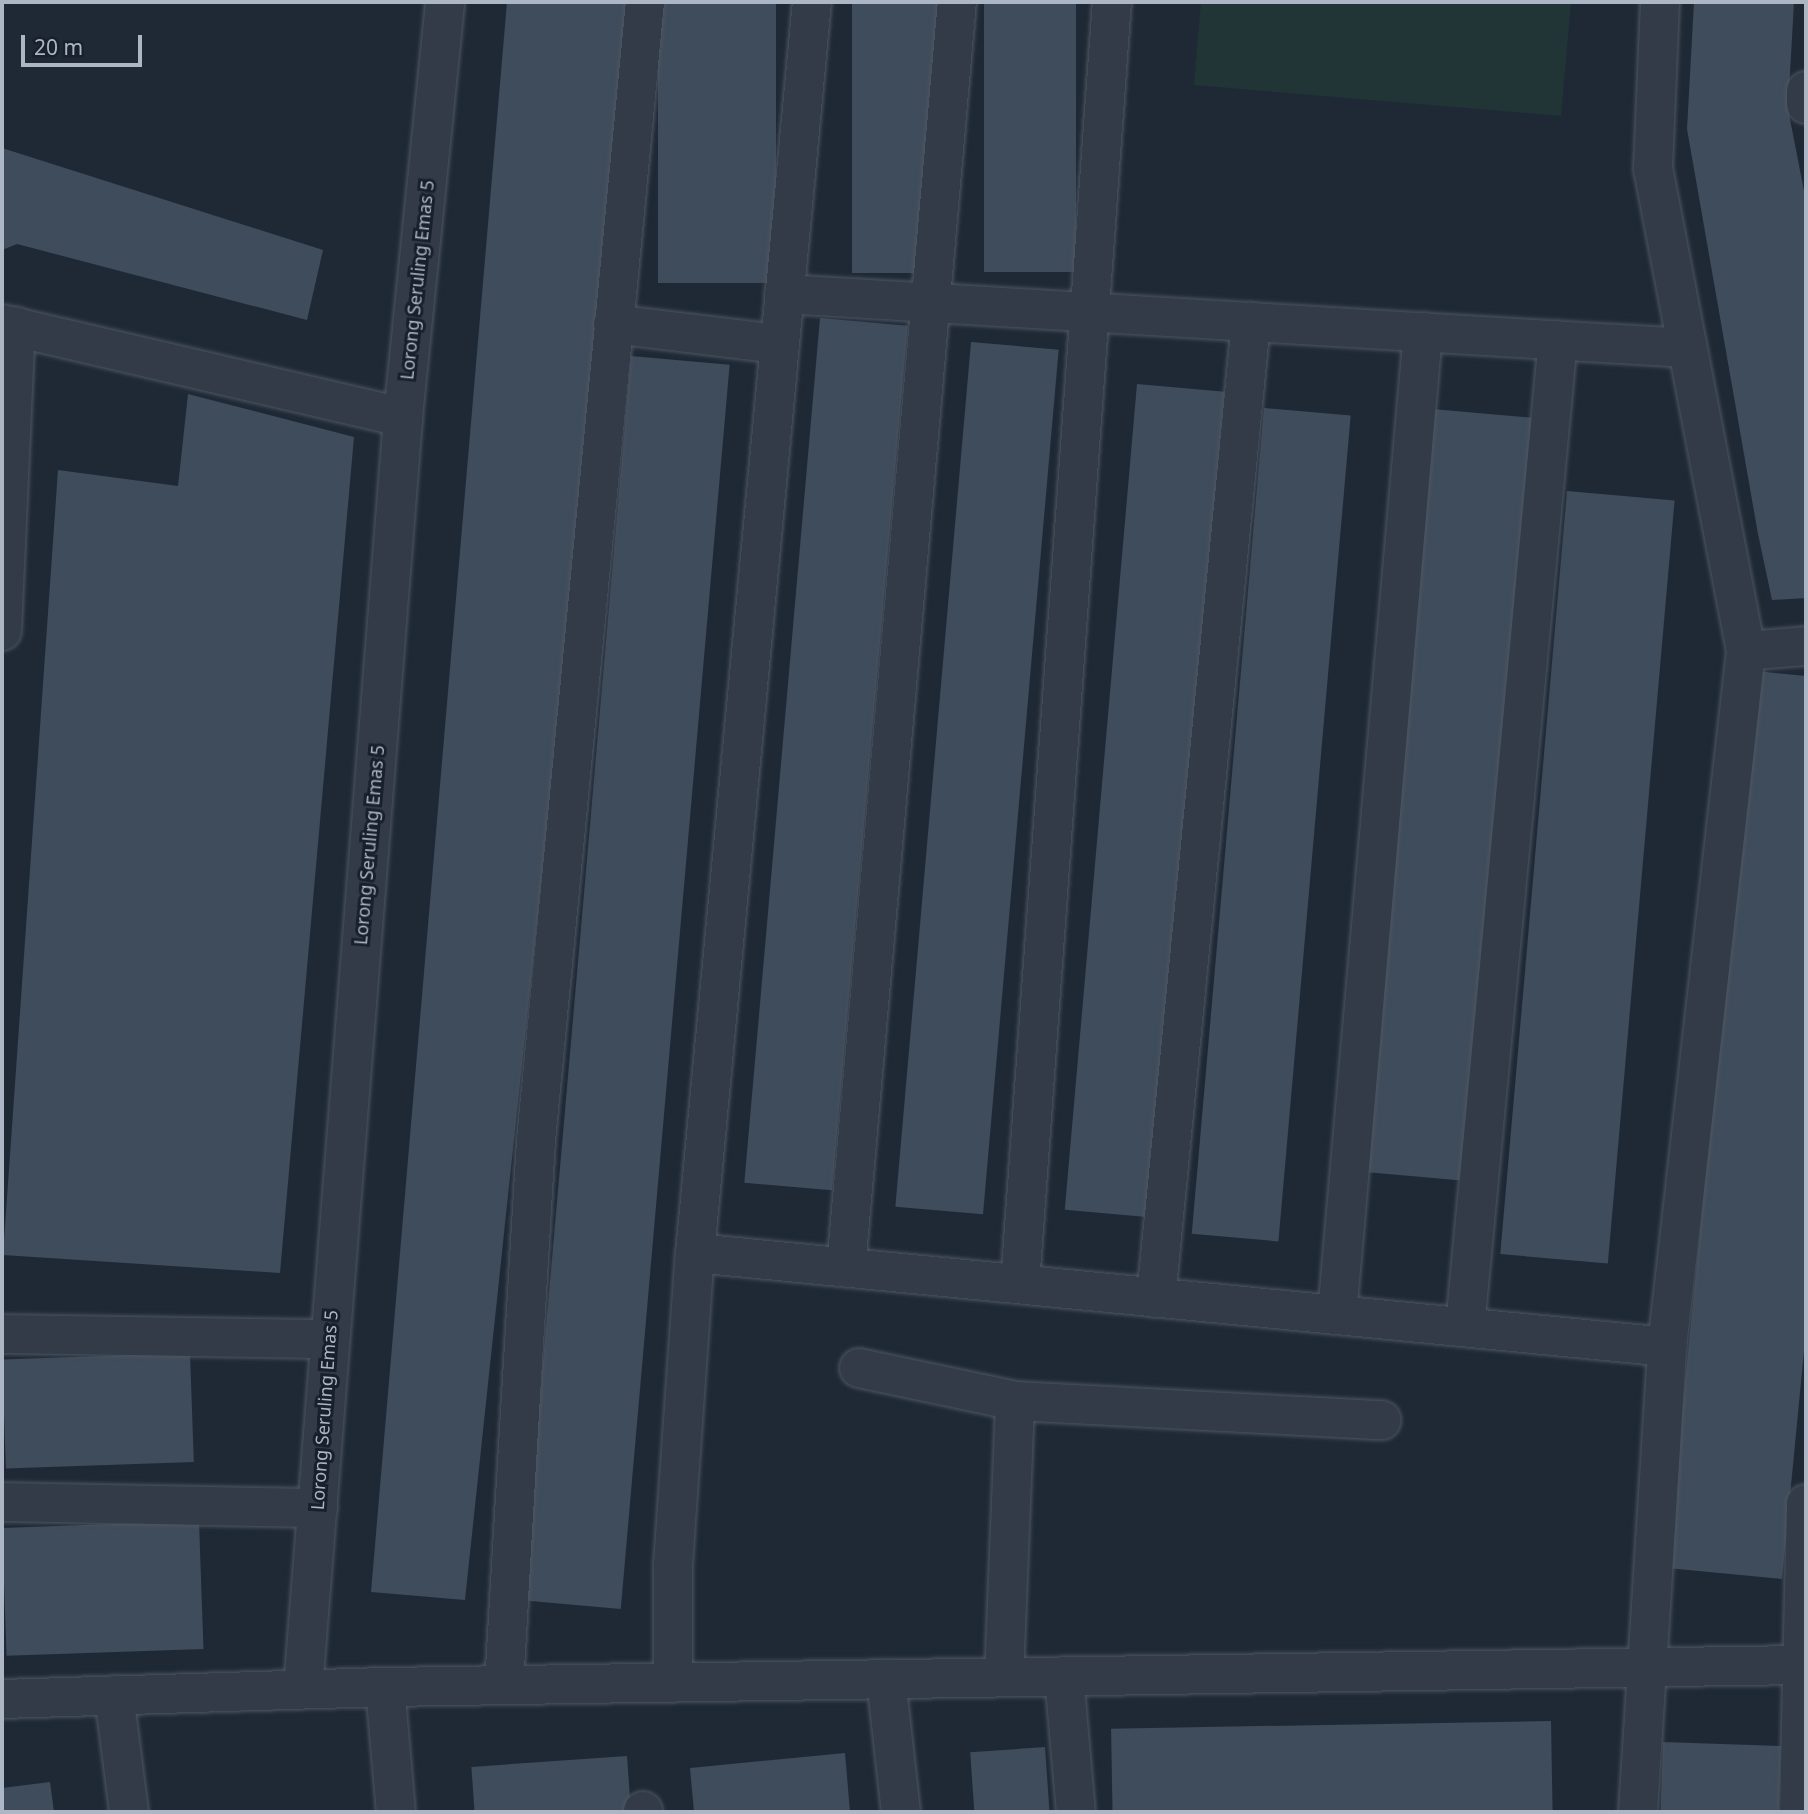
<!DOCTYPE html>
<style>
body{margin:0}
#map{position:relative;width:1808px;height:1814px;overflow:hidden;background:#1f2936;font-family:"Noto Sans",sans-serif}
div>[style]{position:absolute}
.green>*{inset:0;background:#213537}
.building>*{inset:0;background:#3f4c5b;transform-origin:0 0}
.roads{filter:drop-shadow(0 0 2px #4d5662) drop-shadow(0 0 2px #4d5662)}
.minor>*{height:38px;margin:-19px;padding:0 19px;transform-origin:19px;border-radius:19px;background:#323b47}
span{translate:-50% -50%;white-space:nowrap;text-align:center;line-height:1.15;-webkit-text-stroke:6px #18202b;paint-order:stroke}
.street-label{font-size:18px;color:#acb6c4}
.frame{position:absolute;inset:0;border:4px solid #acb6c4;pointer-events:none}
.scale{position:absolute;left:21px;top:35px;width:121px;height:32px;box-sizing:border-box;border:4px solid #acb6c4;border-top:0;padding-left:9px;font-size:21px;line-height:24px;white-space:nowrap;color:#acb6c4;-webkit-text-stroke:5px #18202b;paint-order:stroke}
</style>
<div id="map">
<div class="green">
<i style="clip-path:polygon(1201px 2px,1571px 2px,1561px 116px,1194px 85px)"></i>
</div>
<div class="building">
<i style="clip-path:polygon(507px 2px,635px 2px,465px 1600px,371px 1592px)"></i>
<i style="left:658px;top:2px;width:118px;height:281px"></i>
<i style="left:852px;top:2px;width:91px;height:271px"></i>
<i style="left:984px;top:2px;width:92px;height:270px"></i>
<i style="clip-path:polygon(1694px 2px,1794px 2px,1788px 109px,1806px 201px,1806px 598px,1772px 600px,1758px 534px,1687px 129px)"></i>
<i style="clip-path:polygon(2px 148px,323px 250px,307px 320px,17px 244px,2px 250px)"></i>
<i style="left:820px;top:318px;width:88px;height:868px;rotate:5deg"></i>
<i style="left:971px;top:342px;width:88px;height:868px;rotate:5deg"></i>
<i style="left:631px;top:356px;width:99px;height:1249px;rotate:5deg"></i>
<i style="left:1137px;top:384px;width:88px;height:829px;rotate:5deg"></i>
<i style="clip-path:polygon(188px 394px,354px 437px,280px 1273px,3px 1255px,58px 470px,178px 486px)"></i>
<i style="left:1264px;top:408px;width:87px;height:829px;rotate:5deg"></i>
<i style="left:1432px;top:409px;width:108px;height:766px;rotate:5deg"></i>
<i style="left:1567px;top:491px;width:108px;height:766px;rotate:5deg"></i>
<i style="clip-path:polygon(1755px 671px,1806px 676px,1806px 1330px,1782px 1579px,1667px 1568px)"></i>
<i style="left:190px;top:1353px;width:109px;height:188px;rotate:88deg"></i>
<i style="left:199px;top:1521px;width:128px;height:197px;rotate:88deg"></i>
<i style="left:1551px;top:1721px;width:91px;height:440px;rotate:89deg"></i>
<i style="left:1663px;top:1742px;width:118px;height:70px;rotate:2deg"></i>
<i style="left:1045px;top:1747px;width:65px;height:75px;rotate:86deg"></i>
<i style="clip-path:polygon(845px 1753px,850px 1812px,694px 1812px,690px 1768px)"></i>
<i style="left:627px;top:1756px;width:56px;height:156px;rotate:86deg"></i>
<i style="clip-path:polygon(50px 1782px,54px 1812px,2px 1812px,2px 1788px)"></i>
</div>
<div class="roads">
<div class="minor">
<i style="left:1806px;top:91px;width:13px;rotate:90deg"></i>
<i style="left:784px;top:294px;width:904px;rotate:3.43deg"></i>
<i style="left:2px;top:324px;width:412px;rotate:13.1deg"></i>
<i style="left:613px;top:324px;width:167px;rotate:6.9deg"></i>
<i style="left:2px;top:631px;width:305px;rotate:-87.4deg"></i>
<i style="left:1746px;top:651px;width:60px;rotate:-4.8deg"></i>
<i style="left:695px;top:1253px;width:977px;rotate:5.52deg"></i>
<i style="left:846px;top:1267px;width:1270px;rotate:-84.99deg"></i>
<i style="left:1020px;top:1284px;width:1285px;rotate:-85.9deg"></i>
<i style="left:1156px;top:1298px;width:981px;rotate:-84.44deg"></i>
<i style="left:1337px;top:1315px;width:987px;rotate:-85deg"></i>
<i style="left:1465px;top:1327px;width:991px;rotate:-84.62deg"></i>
<i style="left:2px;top:1334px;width:326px;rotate:0.9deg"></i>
<i style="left:859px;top:1368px;width:159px;rotate:11.9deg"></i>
<i style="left:1015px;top:1401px;width:367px;rotate:3deg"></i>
<i style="left:2px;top:1502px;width:316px;rotate:1.1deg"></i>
<i style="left:1064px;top:1676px;width:137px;rotate:85deg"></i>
<i style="left:1004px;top:1677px;width:276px;rotate:-87.7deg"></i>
<i style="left:886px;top:1679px;width:134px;rotate:83.6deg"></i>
<i style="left:673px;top:1683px;width:118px;rotate:-90deg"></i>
<i style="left:673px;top:1565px;width:313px;rotate:-86deg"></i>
<i style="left:695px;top:1253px;width:1256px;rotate:-84.66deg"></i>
<i style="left:504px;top:1685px;width:546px;rotate:-86.64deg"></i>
<i style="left:536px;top:1140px;width:1143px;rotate:-84.53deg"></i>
<i style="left:385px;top:1687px;width:125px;rotate:85deg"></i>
<i style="left:303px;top:1689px;width:1276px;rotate:-85.5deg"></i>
<i style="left:403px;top:417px;width:417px;rotate:-84.2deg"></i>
<i style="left:114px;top:1695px;width:118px;rotate:82.7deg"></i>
<i style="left:2px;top:1699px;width:383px;rotate:-1.8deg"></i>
<i style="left:385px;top:1687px;width:1421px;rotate:-0.89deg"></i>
<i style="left:643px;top:1811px;width:1px;rotate:90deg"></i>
<i style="left:1638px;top:1812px;width:466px;rotate:-86.4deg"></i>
<i style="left:1667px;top:1347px;width:700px;rotate:-83.52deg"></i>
<i style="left:1746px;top:651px;width:491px;rotate:-100.9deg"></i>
<i style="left:1653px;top:169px;width:167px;rotate:-87.6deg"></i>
<i style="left:1799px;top:1812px;width:308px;rotate:-88.7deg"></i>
</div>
</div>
<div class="street-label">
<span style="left:417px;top:280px;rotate:-84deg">Lorong Seruling Emas 5</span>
<span style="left:369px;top:845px;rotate:-85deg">Lorong Seruling Emas 5</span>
<span style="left:324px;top:1410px;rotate:-86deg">Lorong Seruling Emas 5</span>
</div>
<div class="frame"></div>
<div class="scale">20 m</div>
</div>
